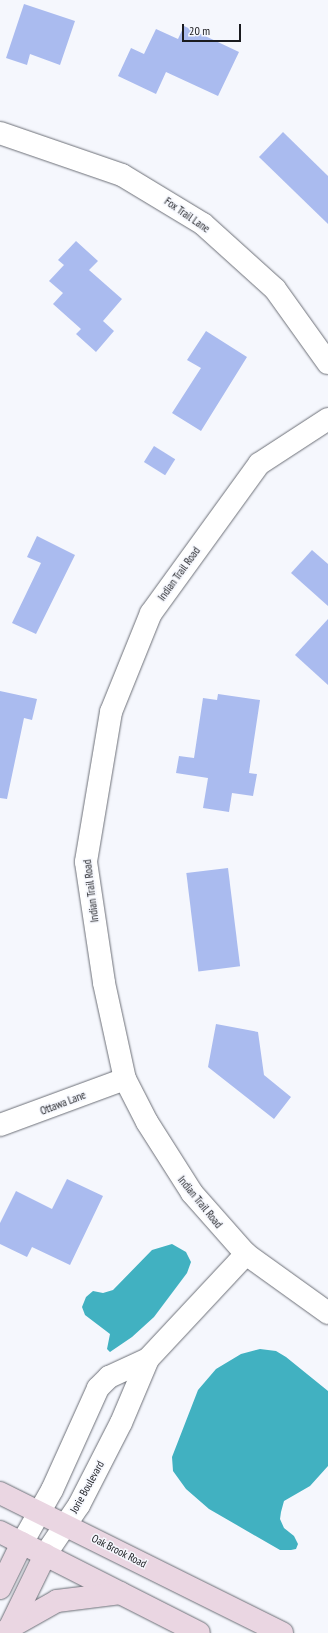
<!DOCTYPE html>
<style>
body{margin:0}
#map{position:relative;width:328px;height:1633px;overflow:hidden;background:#f5f7fd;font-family:"PT Sans Narrow",sans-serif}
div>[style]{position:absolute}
.water>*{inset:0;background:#41b1c1}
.building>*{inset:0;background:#aabbef;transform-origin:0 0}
.roads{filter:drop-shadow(0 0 1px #6c6f77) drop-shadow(0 0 1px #6c6f77)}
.street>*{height:22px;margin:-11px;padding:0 11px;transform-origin:11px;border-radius:11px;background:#fff}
.secondary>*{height:22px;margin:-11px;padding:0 11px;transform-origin:11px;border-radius:11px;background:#ead6e2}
span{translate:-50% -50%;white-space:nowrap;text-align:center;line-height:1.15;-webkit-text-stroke:3px #f5f7fd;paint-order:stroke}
.street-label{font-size:11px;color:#1a1b1f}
.scale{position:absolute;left:182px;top:24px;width:59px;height:18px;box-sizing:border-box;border:2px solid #1a1b1f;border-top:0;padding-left:5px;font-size:12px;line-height:14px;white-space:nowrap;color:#1a1b1f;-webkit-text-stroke:3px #f5f7fd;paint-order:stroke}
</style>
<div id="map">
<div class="water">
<i style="clip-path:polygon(172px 1244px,186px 1252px,191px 1262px,187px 1273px,154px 1317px,132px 1337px,110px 1352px,107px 1349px,110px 1334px,85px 1315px,82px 1307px,86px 1297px,93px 1291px,103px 1293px,113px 1290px,152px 1250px)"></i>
<i style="clip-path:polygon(260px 1349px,276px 1351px,286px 1357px,328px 1391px,328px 1466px,310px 1486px,284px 1501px,281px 1512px,280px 1519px,284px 1528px,294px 1536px,298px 1544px,296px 1549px,291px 1550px,280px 1550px,209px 1509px,186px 1489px,173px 1471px,172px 1457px,198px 1390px,216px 1369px,241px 1354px)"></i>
</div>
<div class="building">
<i style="clip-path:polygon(24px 4px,75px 21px,60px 65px,30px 54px,27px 65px,6px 58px)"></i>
<i style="clip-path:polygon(184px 26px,239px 52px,218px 96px,166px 72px,156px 94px,118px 76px,131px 48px,144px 54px,156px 29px,178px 39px)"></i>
<i style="clip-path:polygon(283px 132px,328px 176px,328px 224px,259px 157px)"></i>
<i style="clip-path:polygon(76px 241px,98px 261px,89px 270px,122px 299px,103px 321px,114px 331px,96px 352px,76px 334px,81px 329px,53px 304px,63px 293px,49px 281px,64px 265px,58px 260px)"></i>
<i style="clip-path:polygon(206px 331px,247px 357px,201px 431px,172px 413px,201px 368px,187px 360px)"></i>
<i style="left:154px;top:446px;width:25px;height:19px;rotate:32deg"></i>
<i style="clip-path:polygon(37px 536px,75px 555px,36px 634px,12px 623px,41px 563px,27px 557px)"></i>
<i style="clip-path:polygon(312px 550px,328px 564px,328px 606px,291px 573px)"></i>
<i style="clip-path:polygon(328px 619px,328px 685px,295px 655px)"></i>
<i style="clip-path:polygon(0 691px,37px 699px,32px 720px,24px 718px,7px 799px,0 798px)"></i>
<i style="clip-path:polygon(218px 694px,260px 700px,249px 773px,257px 774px,253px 796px,232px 793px,229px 812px,203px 808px,208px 778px,176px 773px,179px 756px,194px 758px,203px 698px,217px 700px)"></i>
<i style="left:228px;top:868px;width:99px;height:42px;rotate:83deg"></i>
<i style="clip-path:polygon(216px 1024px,258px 1032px,264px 1075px,291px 1097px,274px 1119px,208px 1067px)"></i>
<i style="clip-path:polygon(67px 1179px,103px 1196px,70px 1265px,32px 1247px,27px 1257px,0 1244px,0 1223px,16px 1191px,52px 1209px)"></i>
</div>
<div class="roads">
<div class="street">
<i style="left:0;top:133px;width:129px;rotate:19deg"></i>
<i style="left:122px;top:175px;width:95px;rotate:31.2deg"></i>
<i style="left:203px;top:224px;width:97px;rotate:42.1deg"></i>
<i style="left:275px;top:289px;width:91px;rotate:54.4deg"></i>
<i style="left:328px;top:419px;width:82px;rotate:146.9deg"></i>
<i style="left:259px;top:464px;width:184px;rotate:125.9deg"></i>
<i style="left:151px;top:613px;width:107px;rotate:112deg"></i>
<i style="left:111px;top:712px;width:152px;rotate:99.5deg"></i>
<i style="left:86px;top:862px;width:122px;rotate:81.5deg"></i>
<i style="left:104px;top:983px;width:98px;rotate:77.7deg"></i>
<i style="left:125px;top:1079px;width:48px;rotate:62.9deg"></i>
<i style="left:147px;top:1122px;width:84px;rotate:57.6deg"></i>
<i style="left:192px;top:1193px;width:81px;rotate:48.5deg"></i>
<i style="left:246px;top:1254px;width:101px;rotate:35.7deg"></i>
<i style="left:0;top:1125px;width:133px;rotate:-20.2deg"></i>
<i style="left:22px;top:1543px;width:61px;rotate:-60.5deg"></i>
<i style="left:52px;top:1490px;width:112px;rotate:-65.7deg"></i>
<i style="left:98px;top:1388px;width:16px;rotate:-45deg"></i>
<i style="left:109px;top:1377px;width:43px;rotate:-24.8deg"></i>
<i style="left:45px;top:1555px;width:60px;rotate:-55.8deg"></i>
<i style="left:79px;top:1505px;width:92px;rotate:-62.9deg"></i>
<i style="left:121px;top:1423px;width:69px;rotate:-67.1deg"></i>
<i style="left:148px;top:1359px;width:144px;rotate:-47deg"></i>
</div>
<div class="secondary">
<i style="left:0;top:1493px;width:315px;rotate:26.4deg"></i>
<i style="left:0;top:1532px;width:223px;rotate:26.9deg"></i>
<i style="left:0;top:1588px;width:50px;rotate:-63.9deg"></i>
<i style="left:9px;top:1628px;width:55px;rotate:-29.4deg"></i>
<i style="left:57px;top:1601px;width:64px;rotate:-7.1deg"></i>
<i style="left:8px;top:1631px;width:85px;rotate:-64deg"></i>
</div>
</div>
<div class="street-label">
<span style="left:187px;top:215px;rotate:35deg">Fox Trail Lane</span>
<span style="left:179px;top:574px;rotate:-54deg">Indian Trail Road</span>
<span style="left:91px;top:891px;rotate:-97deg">Indian Trail Road</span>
<span style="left:63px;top:1103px;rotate:-21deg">Ottawa Lane</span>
<span style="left:200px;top:1202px;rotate:51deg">Indian Trail Road</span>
<span style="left:87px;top:1487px;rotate:-61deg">Jorie Boulevard</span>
<span style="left:119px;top:1551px;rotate:27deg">Oak Brook Road</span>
</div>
<div class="scale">20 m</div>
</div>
